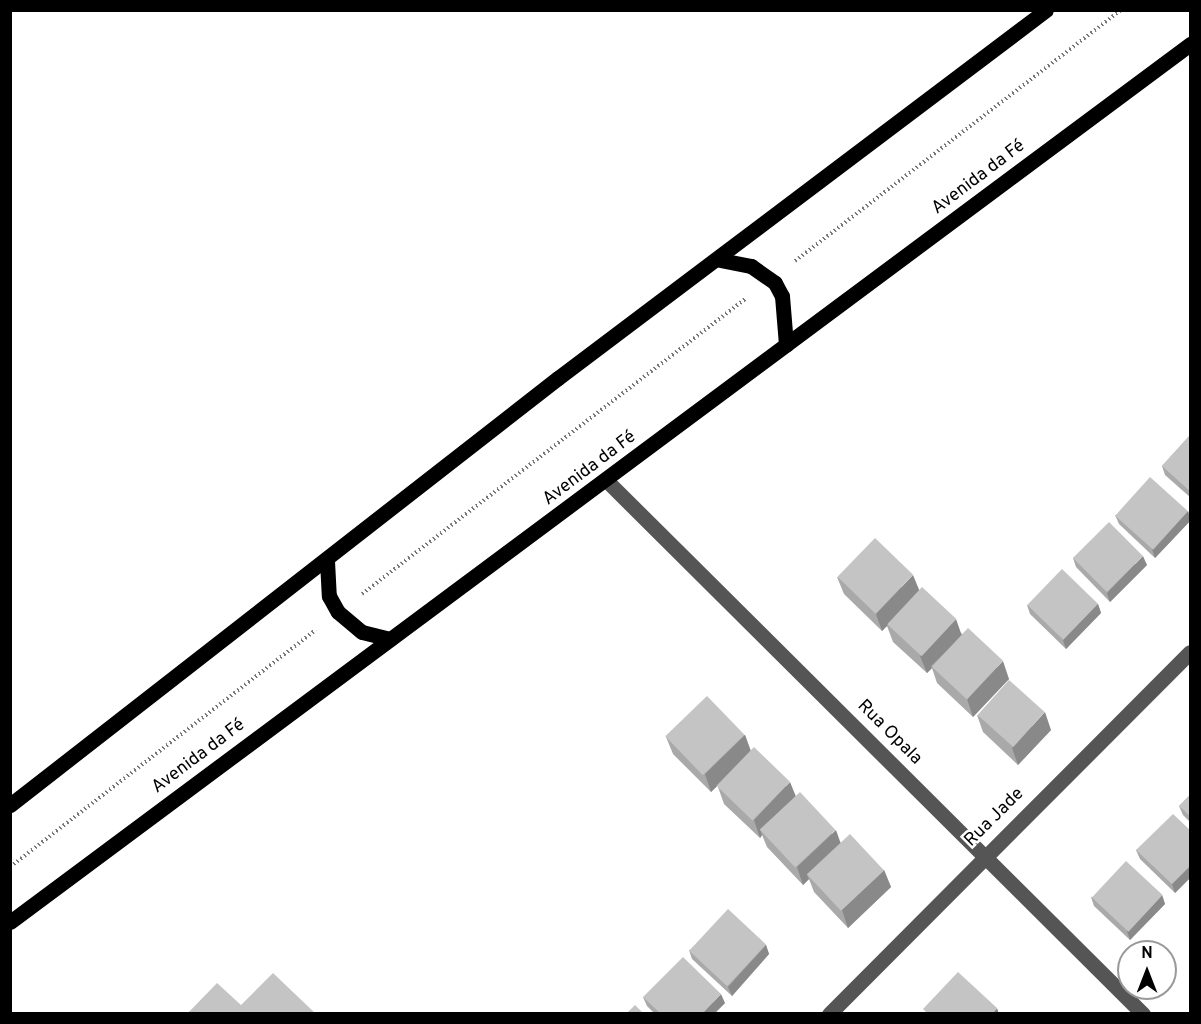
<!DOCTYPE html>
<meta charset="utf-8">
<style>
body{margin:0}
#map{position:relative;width:1201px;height:1024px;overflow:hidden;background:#fff;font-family:Overpass,sans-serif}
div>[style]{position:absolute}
.path>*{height:4px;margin-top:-2px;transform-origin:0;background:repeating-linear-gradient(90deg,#777 0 1.5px,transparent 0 4.5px)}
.minor>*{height:15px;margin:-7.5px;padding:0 7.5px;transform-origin:7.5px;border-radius:7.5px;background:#555}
.major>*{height:15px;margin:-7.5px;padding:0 7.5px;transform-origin:7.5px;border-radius:7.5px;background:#000}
.wall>*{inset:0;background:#a9a9a9}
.shaded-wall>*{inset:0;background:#898989}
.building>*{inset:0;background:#c4c4c4;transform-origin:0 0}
span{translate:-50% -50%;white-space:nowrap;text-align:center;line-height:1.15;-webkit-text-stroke:5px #fff;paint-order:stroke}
.street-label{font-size:18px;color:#000}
.frame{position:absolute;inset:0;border:12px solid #000;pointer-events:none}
.north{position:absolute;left:1117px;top:940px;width:60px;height:60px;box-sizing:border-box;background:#fff;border:2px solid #999;border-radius:50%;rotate:0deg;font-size:16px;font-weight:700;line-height:24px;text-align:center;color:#000}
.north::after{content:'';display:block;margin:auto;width:21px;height:27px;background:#000;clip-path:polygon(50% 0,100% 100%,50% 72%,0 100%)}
</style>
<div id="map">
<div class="path">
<i style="left:795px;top:261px;width:411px;rotate:-37.6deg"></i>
<i style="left:362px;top:594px;width:485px;rotate:-37.6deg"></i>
<i style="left:10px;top:867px;width:387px;rotate:-37.8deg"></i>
</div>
<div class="minor">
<i style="left:607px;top:481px;width:756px;rotate:44.84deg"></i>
<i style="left:829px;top:1014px;width:511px;rotate:-45.08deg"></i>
</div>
<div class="major">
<i style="left:720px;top:260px;width:32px;rotate:11deg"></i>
<i style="left:751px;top:266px;width:29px;rotate:35deg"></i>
<i style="left:775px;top:283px;width:15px;rotate:62deg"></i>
<i style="left:782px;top:296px;width:49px;rotate:85.3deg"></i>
<i style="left:327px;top:561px;width:35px;rotate:87deg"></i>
<i style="left:329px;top:596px;width:18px;rotate:61deg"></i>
<i style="left:338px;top:612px;width:31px;rotate:40deg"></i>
<i style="left:362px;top:632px;width:29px;rotate:14deg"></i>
<i style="left:10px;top:805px;width:695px;rotate:-37.93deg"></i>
<i style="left:558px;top:378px;width:611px;rotate:-37.02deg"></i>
<i style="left:10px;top:922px;width:1471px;rotate:-36.65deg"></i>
</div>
<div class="wall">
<i style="clip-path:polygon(1191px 434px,1191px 498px,1165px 475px,1162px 466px)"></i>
<i style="clip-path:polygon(1188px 511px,1191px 520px,1155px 558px,1119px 524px,1115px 515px)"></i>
<i style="clip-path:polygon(1073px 558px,1147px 565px,1110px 602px,1076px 567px)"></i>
<i style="clip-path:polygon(837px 577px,919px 590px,962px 634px,1009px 679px,973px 717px,937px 683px,932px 668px,927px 673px,893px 642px,887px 626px,882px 631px,844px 594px)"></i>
<i style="clip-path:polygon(1098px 604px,1101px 613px,1066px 649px,1030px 614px,1027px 605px)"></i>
<i style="clip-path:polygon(977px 715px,1051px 730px,1018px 765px,983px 732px)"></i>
<i style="clip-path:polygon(745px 735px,751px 751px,841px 843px,884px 870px,891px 887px,848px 928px,814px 892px,809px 879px,803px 885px,767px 847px,762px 835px,760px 838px,724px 804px,718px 787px,729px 775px,711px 792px,673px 754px,666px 737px)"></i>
<i style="clip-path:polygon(1191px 794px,1191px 823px,1183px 815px,1179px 806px)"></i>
<i style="clip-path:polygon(1191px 831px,1191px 877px,1175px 893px,1140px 859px,1136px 850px)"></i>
<i style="clip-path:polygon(1162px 895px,1165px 904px,1130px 940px,1094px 906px,1091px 897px)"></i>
<i style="clip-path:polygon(766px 945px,769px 954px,732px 996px,692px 959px,689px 950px)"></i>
<i style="clip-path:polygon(643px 997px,725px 1003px,714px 1014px,655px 1014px,647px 1006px)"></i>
</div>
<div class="shaded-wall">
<i style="clip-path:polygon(1188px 511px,1191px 520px,1155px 558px,1152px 549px)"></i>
<i style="clip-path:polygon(1143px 556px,1147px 565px,1110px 602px,1107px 593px)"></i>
<i style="clip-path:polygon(913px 575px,920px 592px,882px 631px,876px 614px)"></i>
<i style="clip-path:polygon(1098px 604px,1101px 613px,1066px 649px,1063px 640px)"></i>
<i style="clip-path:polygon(956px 619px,962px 636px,931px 666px,932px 668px,927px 673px,920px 656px)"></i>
<i style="clip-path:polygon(1003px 661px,1009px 679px,973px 717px,967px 699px)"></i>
<i style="clip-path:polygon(1045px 712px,1051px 730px,1018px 765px,1012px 748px)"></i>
<i style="clip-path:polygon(745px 735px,751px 752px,711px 792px,705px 774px)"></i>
<i style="clip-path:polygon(790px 782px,797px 799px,760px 830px,762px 835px,760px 838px,754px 820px)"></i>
<i style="clip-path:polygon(836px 830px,842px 847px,807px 875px,809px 879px,803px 885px,797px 867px)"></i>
<i style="clip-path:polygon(1191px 865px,1191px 877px,1175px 893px,1172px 884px)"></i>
<i style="clip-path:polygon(884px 870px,891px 887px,848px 928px,842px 910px)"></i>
<i style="clip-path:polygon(1162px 895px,1165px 904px,1130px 940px,1127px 931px)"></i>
<i style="clip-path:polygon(766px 945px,769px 954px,732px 996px,728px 987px)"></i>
<i style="clip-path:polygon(721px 994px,725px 1003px,714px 1014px,702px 1014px)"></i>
<i style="clip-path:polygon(997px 1008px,999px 1014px,992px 1014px)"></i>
</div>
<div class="building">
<i style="clip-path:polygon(1191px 434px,1191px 492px,1162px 466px)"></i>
<i style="left:1150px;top:477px;width:51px;height:52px;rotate:42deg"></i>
<i style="left:1109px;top:522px;width:48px;height:51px;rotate:45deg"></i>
<i style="left:875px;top:538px;width:53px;height:54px;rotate:44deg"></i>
<i style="left:1062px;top:569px;width:50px;height:50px;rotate:44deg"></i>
<i style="left:922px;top:587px;width:47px;height:51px;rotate:43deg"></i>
<i style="left:968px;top:628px;width:48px;height:53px;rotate:43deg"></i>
<i style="left:1009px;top:680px;width:48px;height:47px;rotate:42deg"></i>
<i style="left:707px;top:696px;width:54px;height:58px;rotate:46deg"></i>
<i style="left:754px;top:747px;width:50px;height:54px;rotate:44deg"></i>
<i style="left:800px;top:792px;width:52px;height:55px;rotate:47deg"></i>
<i style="clip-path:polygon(1191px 794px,1191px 817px,1179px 806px)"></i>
<i style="clip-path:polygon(1173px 814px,1191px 831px,1191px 865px,1172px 884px,1136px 850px)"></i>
<i style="left:850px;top:834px;width:50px;height:59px;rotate:47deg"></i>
<i style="left:1126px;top:861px;width:50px;height:50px;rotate:43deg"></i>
<i style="left:728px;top:909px;width:52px;height:57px;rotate:43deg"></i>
<i style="clip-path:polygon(683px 957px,721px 994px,702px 1014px,661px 1014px,643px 997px)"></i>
<i style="clip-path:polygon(958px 972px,997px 1008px,992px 1014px,928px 1014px,923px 1009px)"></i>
<i style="clip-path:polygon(273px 973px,316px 1014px,187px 1014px,217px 983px,241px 1005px)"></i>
<i style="clip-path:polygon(635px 1005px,644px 1014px,626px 1014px)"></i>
</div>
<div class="street-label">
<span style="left:979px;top:178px;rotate:-37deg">Avenida da Fé</span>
<span style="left:590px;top:469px;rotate:-37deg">Avenida da Fé</span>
<span style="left:889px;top:733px;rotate:45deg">Rua Opala</span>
<span style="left:199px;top:757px;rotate:-37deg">Avenida da Fé</span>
<span style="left:995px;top:818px;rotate:-45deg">Rua Jade</span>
</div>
<div class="frame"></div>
<div class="north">N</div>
</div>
